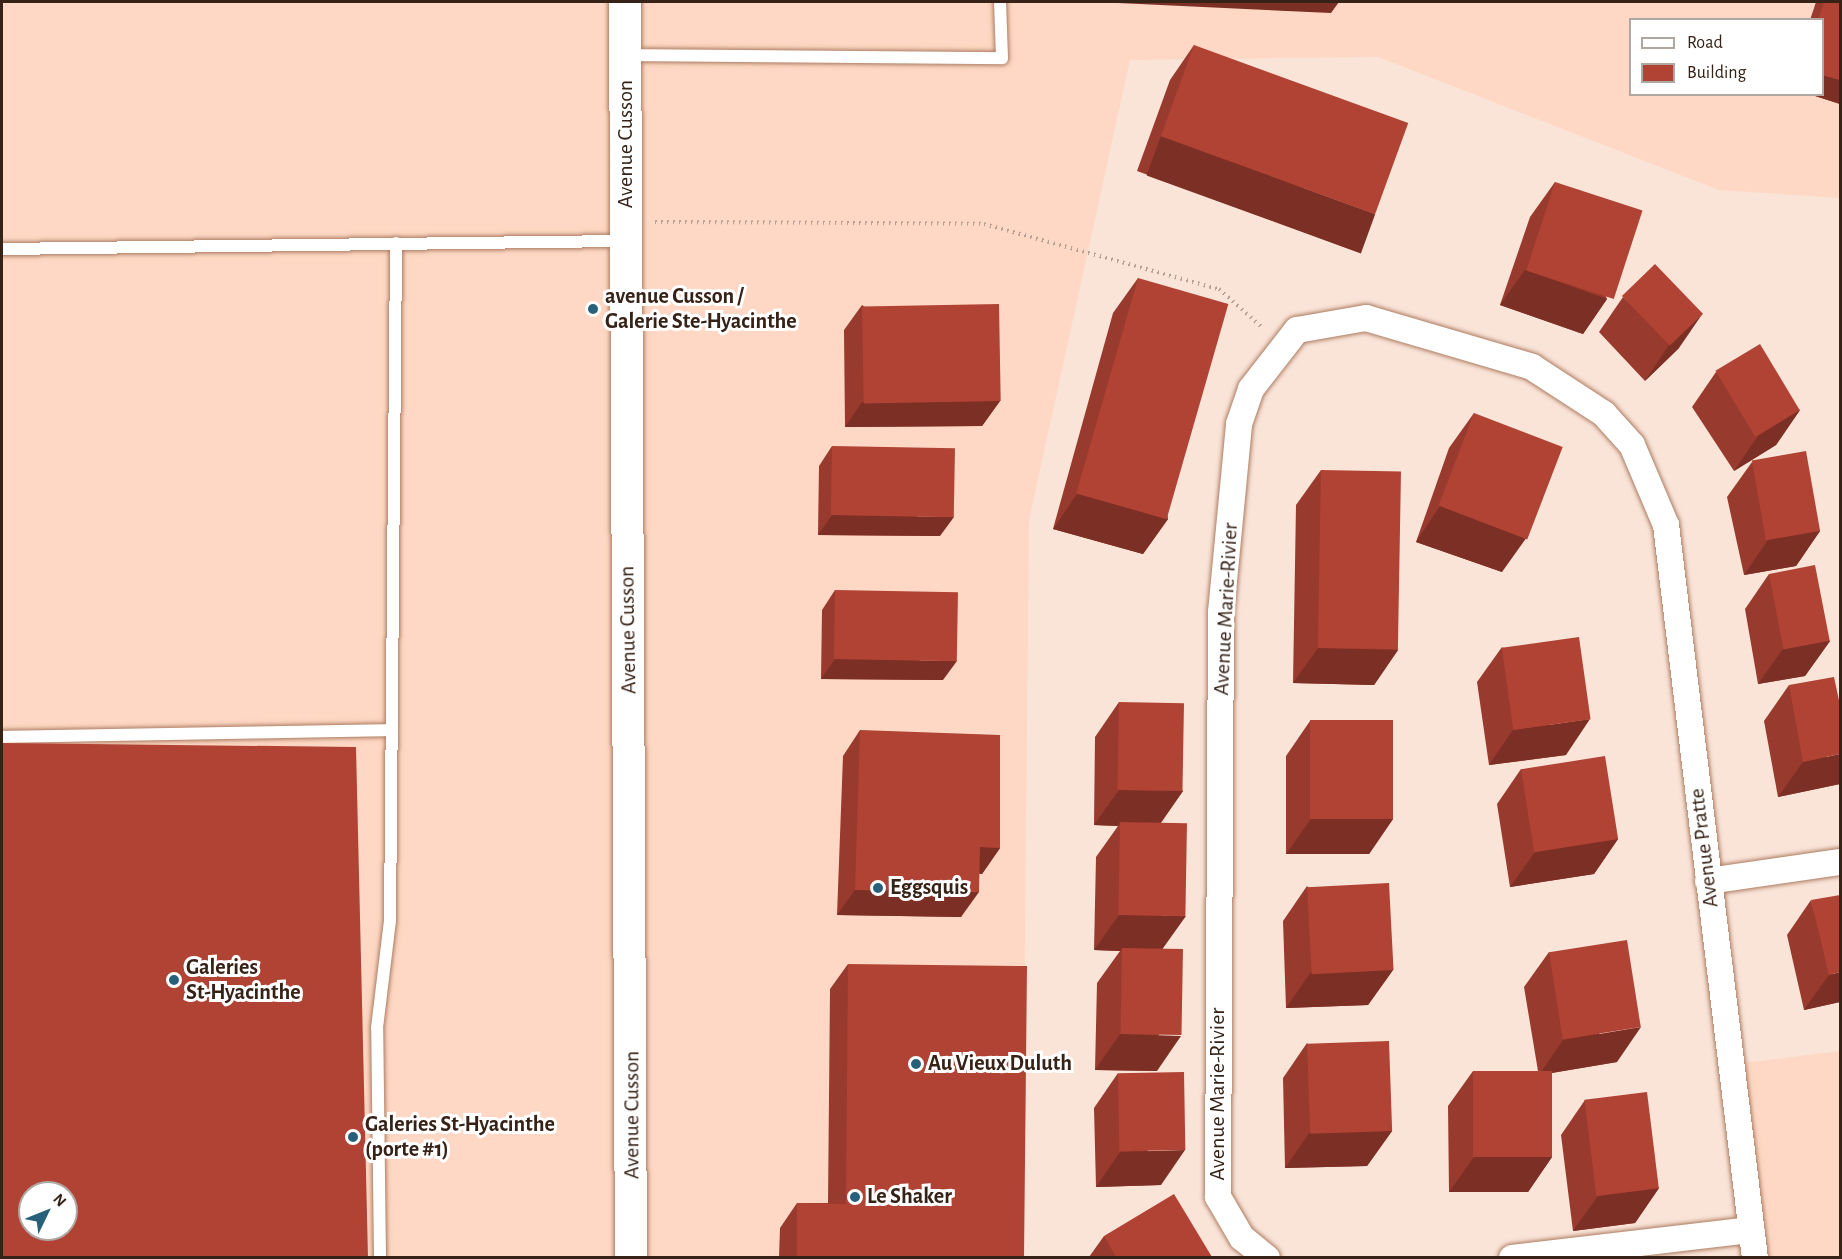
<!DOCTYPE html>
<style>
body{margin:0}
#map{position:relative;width:1842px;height:1259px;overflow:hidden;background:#fae4d8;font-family:"Alegreya Sans",sans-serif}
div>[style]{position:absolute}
.built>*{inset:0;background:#fed8c4}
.path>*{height:4px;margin-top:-2px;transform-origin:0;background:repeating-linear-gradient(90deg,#b6a195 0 1.5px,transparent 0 6px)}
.roads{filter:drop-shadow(0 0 2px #ad7c61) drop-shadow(0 0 2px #ad7c61)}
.service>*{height:12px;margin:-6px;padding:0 6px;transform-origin:6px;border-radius:6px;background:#fff}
.minor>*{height:26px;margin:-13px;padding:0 13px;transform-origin:13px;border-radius:13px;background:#fff}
.tertiary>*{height:32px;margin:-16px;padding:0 16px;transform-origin:16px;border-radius:16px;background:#fff}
.wall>*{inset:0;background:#983a2d}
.shaded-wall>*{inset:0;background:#7c2f24;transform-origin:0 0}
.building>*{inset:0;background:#b14334;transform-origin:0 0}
.dots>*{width:16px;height:16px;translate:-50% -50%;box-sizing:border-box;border:3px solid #fff;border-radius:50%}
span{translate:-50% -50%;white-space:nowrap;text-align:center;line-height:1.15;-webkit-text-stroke:6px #fff;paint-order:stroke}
.street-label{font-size:22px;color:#362217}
.poi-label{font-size:22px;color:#362217;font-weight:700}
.left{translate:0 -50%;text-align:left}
.frame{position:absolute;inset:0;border:3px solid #362217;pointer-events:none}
.legend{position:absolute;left:1629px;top:18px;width:195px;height:78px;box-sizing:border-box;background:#fff;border:2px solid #afa7a2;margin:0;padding:8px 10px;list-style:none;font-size:18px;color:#362217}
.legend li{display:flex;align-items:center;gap:12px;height:30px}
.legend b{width:30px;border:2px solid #afa7a2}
.north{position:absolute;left:18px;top:1181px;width:60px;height:60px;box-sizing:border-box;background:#fff;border:2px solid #afa7a2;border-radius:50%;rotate:47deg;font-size:16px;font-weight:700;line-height:24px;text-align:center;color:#362217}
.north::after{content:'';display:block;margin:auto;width:21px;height:27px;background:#27607a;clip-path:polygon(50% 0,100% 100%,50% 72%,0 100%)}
</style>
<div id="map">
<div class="built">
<i style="clip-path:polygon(evenodd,2px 2px,1840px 2px,1840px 198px,1719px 190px,1378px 57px,1130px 60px,1029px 520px,1022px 1257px,2px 1258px,2px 2px,1630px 20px,1822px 20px,1822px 94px,1630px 94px,1630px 20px,2px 2px,30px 1193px,66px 1193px,66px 1229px,30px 1229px,30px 1193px)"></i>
<i style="clip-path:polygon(1840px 1051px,1840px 1257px,1767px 1257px,1743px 1063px)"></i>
</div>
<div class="path">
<i style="left:655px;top:222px;width:329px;rotate:0.3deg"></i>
<i style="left:984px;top:224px;width:244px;rotate:15.5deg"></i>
<i style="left:1219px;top:289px;width:59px;rotate:41.6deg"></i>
</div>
<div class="roads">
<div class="service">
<i style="left:627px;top:55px;width:375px;rotate:0.5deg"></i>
<i style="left:1002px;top:58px;width:56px;rotate:-92deg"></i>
<i style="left:2px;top:249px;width:622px;rotate:-0.74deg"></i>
<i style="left:2px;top:737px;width:390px;rotate:-1deg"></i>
<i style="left:380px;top:1258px;width:230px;rotate:-90.7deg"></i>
<i style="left:377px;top:1028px;width:108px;rotate:-83.1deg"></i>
<i style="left:390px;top:921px;width:678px;rotate:-89.49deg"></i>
</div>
<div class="minor">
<i style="left:1708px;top:881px;width:133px;rotate:-8.2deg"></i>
<i style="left:1267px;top:1258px;width:32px;rotate:-141deg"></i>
<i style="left:1242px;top:1238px;width:48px;rotate:-120.3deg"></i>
<i style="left:1218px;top:1197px;width:585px;rotate:-89.71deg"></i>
<i style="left:1221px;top:612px;width:189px;rotate:-84.5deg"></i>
<i style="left:1239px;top:424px;width:37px;rotate:-71deg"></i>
<i style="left:1251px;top:389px;width:75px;rotate:-52.1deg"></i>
<i style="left:1297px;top:330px;width:70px;rotate:-9.9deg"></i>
<i style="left:1366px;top:318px;width:173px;rotate:16.4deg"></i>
<i style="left:1532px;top:367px;width:86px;rotate:33.1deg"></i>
<i style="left:1604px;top:414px;width:42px;rotate:47.9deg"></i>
<i style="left:1632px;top:445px;width:87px;rotate:67deg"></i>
<i style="left:1666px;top:525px;width:738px;rotate:83.08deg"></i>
<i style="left:1512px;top:1258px;width:241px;rotate:-6.7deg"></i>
</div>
<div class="tertiary">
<i style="left:625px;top:2px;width:1256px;rotate:89.73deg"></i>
</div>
</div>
<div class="wall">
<i style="clip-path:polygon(1816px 2px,1840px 2px,1840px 104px,1809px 94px,1822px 94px,1822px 20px,1810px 20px)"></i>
<i style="clip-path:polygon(1194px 45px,1350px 249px,1137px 171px,1170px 80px)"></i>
<i style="clip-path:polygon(1555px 182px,1607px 299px,1583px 334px,1500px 305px,1530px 217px)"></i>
<i style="clip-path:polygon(1138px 278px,1168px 519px,1143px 554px,1053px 529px,1113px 313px)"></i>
<i style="clip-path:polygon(1623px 297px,1679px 348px,1645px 381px,1599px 332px)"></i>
<i style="clip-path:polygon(862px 305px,1000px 401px,982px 426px,845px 427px,844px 330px)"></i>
<i style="clip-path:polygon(1716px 372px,1800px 410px,1776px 445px,1734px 471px,1692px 407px)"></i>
<i style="clip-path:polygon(1474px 413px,1502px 572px,1416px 542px,1449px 448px)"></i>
<i style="clip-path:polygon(832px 446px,940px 536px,818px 535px,819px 466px)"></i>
<i style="clip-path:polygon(1752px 462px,1820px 531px,1796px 566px,1744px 575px,1727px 497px)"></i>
<i style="clip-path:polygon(1321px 470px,1398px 650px,1374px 685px,1293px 683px,1296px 505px)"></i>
<i style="clip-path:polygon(1769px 574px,1830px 641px,1805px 676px,1758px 684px,1745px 609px)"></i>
<i style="clip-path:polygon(835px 590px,943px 680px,821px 679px,822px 610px)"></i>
<i style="clip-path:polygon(1502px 647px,1566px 755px,1489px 765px,1477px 682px)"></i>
<i style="clip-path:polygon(1789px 685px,1840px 784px,1778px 797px,1764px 721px)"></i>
<i style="clip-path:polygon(1119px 702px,1183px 791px,1161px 823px,1163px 949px,1157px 1071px,1095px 1070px,1097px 983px,1120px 951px,1094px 950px,1096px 857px,1118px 826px,1094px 825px,1095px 737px)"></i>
<i style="clip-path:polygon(1310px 721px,1393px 819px,1369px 854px,1286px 854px,1286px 756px)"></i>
<i style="clip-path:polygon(860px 730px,1000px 848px,982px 874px,979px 873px,961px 917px,837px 915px,843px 756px)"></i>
<i style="clip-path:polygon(1521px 769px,1618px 839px,1594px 874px,1510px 887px,1497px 804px)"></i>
<i style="clip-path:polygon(1307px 886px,1393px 970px,1368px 1005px,1286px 1008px,1283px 921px)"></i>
<i style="clip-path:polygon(1811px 900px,1840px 1002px,1804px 1010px,1787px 935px)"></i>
<i style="clip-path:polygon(1549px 952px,1617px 1062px,1552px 1073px,1552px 1157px,1528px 1192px,1449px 1192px,1448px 1106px,1473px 1071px,1538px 1071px,1524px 987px)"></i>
<i style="clip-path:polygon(848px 964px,1024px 1257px,779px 1257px,780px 1228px,797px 1203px,828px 1203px,830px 989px)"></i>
<i style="clip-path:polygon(1307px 1043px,1392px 1131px,1367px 1166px,1285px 1168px,1283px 1078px)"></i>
<i style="clip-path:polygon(1118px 1073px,1161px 1185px,1096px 1187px,1094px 1108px)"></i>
<i style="clip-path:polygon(1585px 1100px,1659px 1188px,1635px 1223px,1573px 1231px,1561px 1135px)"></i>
<i style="clip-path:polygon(1104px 1236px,1212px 1257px,1089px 1257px)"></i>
</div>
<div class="shaded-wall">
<i style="clip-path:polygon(1097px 2px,1339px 2px,1331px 13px)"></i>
<i style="clip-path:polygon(1822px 75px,1840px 80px,1840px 104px,1809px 94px,1822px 94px)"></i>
<i style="left:1161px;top:136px;width:228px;height:42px;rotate:20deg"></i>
<i style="clip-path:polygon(1525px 270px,1607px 299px,1583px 334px,1500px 305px)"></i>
<i style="clip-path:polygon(1703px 313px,1679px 348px,1645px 381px,1669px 345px)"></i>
<i style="clip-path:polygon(1000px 401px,982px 426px,845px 427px,862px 402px)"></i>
<i style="clip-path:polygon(1800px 410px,1776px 445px,1734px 471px,1758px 436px)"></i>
<i style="clip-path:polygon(1077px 494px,1168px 519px,1143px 554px,1053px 529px)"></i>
<i style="clip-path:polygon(1440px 506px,1527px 537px,1502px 572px,1416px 542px)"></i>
<i style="clip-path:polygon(832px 515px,954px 517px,940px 536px,818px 535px)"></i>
<i style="clip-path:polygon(1820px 531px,1796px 566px,1744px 575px,1768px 540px)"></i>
<i style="clip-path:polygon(1830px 641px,1805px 676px,1758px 684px,1783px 649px)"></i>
<i style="clip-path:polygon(1318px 648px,1398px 650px,1374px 685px,1293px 683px)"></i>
<i style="clip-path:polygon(835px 659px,957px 661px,943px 680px,821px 679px)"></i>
<i style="clip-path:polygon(1590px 719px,1566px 755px,1489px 765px,1513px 730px)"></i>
<i style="clip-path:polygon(1840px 754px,1840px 784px,1778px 797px,1803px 762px)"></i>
<i style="clip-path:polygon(1119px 790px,1183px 791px,1158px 826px,1120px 822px,1118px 826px,1094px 825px)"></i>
<i style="clip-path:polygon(1311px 819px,1393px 819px,1369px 854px,1286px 854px)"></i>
<i style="clip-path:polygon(1618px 839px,1594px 874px,1510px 887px,1535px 852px)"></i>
<i style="clip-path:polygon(980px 847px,1000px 848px,982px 874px,962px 872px)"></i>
<i style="clip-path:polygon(855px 890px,979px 892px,961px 917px,837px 915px)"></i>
<i style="clip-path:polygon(1119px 915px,1186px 916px,1161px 951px,1122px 948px,1120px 951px,1094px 950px)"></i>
<i style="clip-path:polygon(1393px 970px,1368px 1005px,1286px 1008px,1311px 972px)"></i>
<i style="clip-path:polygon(1840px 972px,1840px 1002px,1804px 1010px,1829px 975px)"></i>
<i style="clip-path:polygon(1641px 1027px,1617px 1062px,1539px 1075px,1563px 1040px)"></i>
<i style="clip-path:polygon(1120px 1034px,1181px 1036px,1157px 1071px,1095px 1070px)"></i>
<i style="clip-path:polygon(1392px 1131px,1367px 1166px,1285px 1168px,1310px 1132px)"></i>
<i style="clip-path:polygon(1185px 1150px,1161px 1185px,1096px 1187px,1120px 1152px)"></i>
<i style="clip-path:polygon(1474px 1157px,1552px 1157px,1528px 1192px,1449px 1192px)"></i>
<i style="clip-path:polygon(1659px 1188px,1635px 1223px,1573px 1231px,1598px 1196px)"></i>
</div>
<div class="building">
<i style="clip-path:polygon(1824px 2px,1840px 2px,1840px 80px,1822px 75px,1822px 20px,1818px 20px)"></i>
<i style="left:1194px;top:45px;width:228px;height:97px;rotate:20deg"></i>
<i style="left:1555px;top:182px;width:92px;height:93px;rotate:18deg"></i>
<i style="left:1655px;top:264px;width:69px;height:46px;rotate:46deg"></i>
<i style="left:1138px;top:278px;width:94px;height:224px;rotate:16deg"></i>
<i style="left:999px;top:304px;width:97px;height:137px;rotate:89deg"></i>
<i style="left:1760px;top:344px;width:77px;height:52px;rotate:59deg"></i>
<i style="left:1474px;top:413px;width:95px;height:99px;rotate:21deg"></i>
<i style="left:832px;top:446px;width:123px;height:69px;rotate:1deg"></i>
<i style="left:1806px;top:451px;width:81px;height:55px;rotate:80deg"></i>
<i style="left:1321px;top:470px;width:80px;height:178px;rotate:1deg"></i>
<i style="left:1815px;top:565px;width:77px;height:47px;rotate:79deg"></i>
<i style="left:835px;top:590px;width:123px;height:69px;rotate:1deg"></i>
<i style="left:1579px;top:637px;width:83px;height:78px;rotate:82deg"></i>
<i style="clip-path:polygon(1834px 677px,1840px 705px,1840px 754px,1803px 762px,1789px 685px)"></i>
<i style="left:1119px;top:702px;width:65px;height:88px;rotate:1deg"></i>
<i style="left:1393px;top:720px;width:99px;height:83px;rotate:90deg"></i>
<i style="clip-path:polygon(860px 730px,1000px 735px,1000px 848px,980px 847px,979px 892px,855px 890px)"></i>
<i style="clip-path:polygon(evenodd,2px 743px,356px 747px,368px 1257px,2px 1257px,2px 743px,30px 1193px,66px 1193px,66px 1229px,30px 1229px,30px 1193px)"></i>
<i style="left:1605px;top:756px;width:84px;height:85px;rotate:81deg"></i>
<i style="left:1120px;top:822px;width:67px;height:93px;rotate:1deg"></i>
<i style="left:1389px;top:883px;width:87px;height:82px;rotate:87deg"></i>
<i style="clip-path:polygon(1840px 895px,1840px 972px,1829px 975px,1811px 900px)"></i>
<i style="left:1627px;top:940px;width:88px;height:79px;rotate:81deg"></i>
<i style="left:1122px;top:948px;width:61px;height:86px;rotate:1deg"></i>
<i style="clip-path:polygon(848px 964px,1027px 966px,1024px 1257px,797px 1257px,797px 1203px,846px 1204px)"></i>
<i style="left:1389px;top:1041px;width:90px;height:82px;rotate:88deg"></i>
<i style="left:1473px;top:1071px;width:79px;height:86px"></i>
<i style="left:1184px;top:1072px;width:78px;height:66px;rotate:89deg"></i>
<i style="left:1647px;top:1092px;width:97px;height:63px;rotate:83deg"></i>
<i style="clip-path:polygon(1174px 1194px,1212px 1257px,1116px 1257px,1104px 1236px)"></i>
</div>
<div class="dots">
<i style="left:593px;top:309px;background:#27607a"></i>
<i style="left:878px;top:888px;background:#27607a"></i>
<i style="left:174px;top:980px;background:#27607a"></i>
<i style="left:916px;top:1064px;background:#27607a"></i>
<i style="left:353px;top:1137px;background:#27607a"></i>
<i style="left:855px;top:1197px;background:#27607a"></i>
</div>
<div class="street-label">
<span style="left:626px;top:144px;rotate:-90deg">Avenue Cusson</span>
<span style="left:1226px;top:609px;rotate:-87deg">Avenue Marie-Rivier</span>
<span style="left:628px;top:630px;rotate:-91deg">Avenue Cusson</span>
<span style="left:1704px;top:848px;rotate:-97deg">Avenue Pratte</span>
<span style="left:1218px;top:1094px;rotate:-90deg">Avenue Marie-Rivier</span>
<span style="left:632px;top:1115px;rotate:-90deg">Avenue Cusson</span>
</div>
<div class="poi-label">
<span class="left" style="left:605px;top:309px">avenue Cusson /<br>Galerie Ste-Hyacinthe</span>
<span class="left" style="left:890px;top:888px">Eggsquis</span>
<span class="left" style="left:186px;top:980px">Galeries<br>St-Hyacinthe</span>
<span class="left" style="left:928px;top:1064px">Au Vieux Duluth</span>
<span class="left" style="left:365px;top:1137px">Galeries St-Hyacinthe<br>(porte #1)</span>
<span class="left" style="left:867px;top:1197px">Le Shaker</span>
</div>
<div class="frame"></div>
<ul class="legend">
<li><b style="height:8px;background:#fff"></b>Road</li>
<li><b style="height:16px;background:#b14334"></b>Building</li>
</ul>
<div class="north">N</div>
</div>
